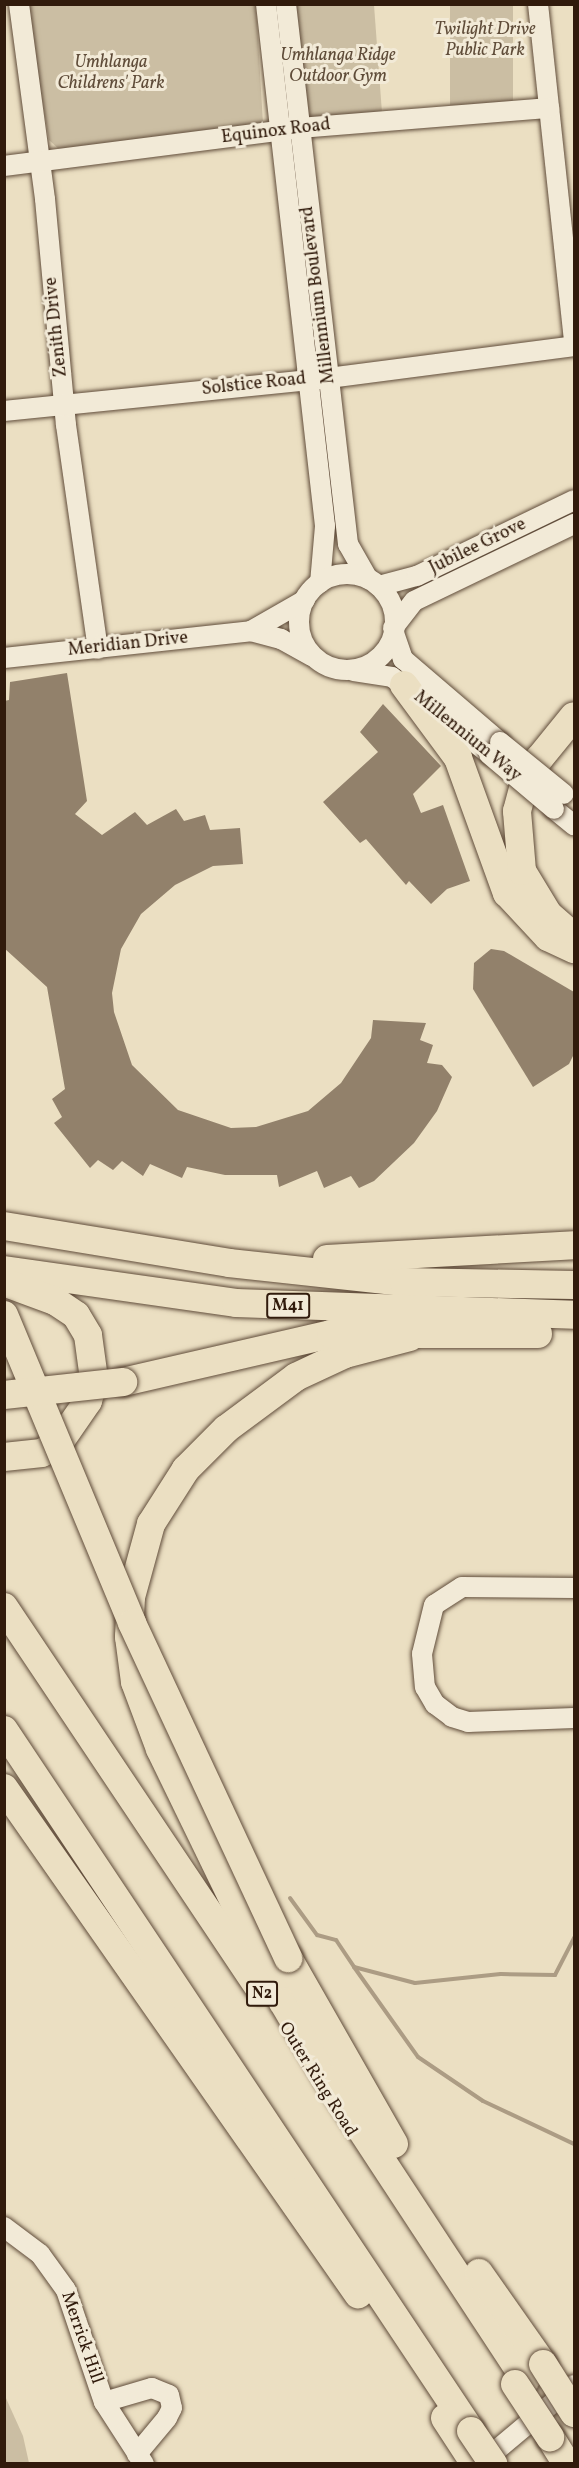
<!DOCTYPE html>
<style>
body{margin:0}
#map{position:relative;width:579px;height:2468px;overflow:hidden;background:#ebdfc2;font-family:Vollkorn,serif}
div>[style]{position:absolute}
.green>*{inset:0;background:#cbbea3;transform-origin:0 0}
.stream>*{height:4px;margin:-2px;padding:0 2px;transform-origin:2px;border-radius:2px;background:#ac9c84}
.building>*{inset:0;background:#92816b}
.roads{filter:drop-shadow(0 0 2px #604c3a) drop-shadow(0 0 2px #604c3a)}
.minor>*{height:20px;margin:-10px;padding:0 10px;transform-origin:10px;border-radius:10px;background:#f2ead7}
.minor>.ring{margin:-10px;padding:0;box-sizing:content-box;background:none;border:20px solid #f2ead7;border-radius:50%}
.highway>*{height:28px;margin:-14px;padding:0 14px;transform-origin:14px;border-radius:14px;background:#ebdfc2}
.bridges{filter:drop-shadow(0 0 2px #604c3a) drop-shadow(0 0 2px #604c3a)}
.minor-bridge>*{height:20px;margin:-10px;padding:0 10px;transform-origin:10px;border-radius:10px;background:#f2ead7}
.highway-bridge>*{height:28px;margin:-14px;padding:0 14px;transform-origin:14px;border-radius:14px;background:#ebdfc2}
span{translate:-50% -50%;white-space:nowrap;text-align:center;line-height:1.15;-webkit-text-stroke:6px #f2ead7;paint-order:stroke}
.shield-label span{padding:2px 4px;background:#f2ead7;border:2px solid;border-radius:4px;-webkit-text-stroke-width:0}
.shield-label{font-size:16px;color:#311b0c;font-weight:700}
.park-label{font-size:18px;color:#5f4c39;font-style:italic}
.street-label{font-size:18px;color:#311b0c}
.frame{position:absolute;inset:0;border:6px solid #311b0c;pointer-events:none}
</style>
<div id="map">
<div class="green">
<i style="clip-path:polygon(26px 5px,256px 5px,263px 124px,61px 151px,49px 140px)"></i>
<i style="clip-path:polygon(296px 5px,374px 5px,382px 113px,300px 128px)"></i>
<i style="left:450px;top:5px;width:63px;height:100px"></i>
<i style="clip-path:polygon(5px 2396px,23px 2436px,29px 2463px,5px 2463px)"></i>
</div>
<div class="stream">
<i style="left:290px;top:1898px;width:46px;rotate:53.9deg"></i>
<i style="left:317px;top:1935px;width:20px;rotate:15deg"></i>
<i style="left:336px;top:1940px;width:32px;rotate:56deg"></i>
<i style="left:354px;top:1967px;width:63px;rotate:14.7deg"></i>
<i style="left:415px;top:1983px;width:86px;rotate:-6deg"></i>
<i style="left:501px;top:1974px;width:54px;rotate:1.1deg"></i>
<i style="left:555px;top:1975px;width:42px;rotate:-62.8deg"></i>
<i style="left:354px;top:1967px;width:110px;rotate:54.6deg"></i>
<i style="left:418px;top:2057px;width:78px;rotate:34.1deg"></i>
<i style="left:483px;top:2101px;width:101px;rotate:25.3deg"></i>
</div>
<div class="building">
<i style="clip-path:polygon(67px 673px,87px 801px,75px 814px,102px 835px,135px 812px,147px 825px,176px 809px,184px 821px,205px 815px,210px 830px,240px 828px,243px 864px,213px 866px,175px 885px,141px 914px,121px 949px,112px 993px,114px 1012px,132px 1065px,178px 1110px,231px 1128px,256px 1127px,308px 1111px,341px 1083px,371px 1038px,373px 1020px,426px 1023px,420px 1040px,433px 1045px,427px 1063px,442px 1065px,452px 1077px,437px 1111px,414px 1143px,374px 1181px,359px 1188px,351px 1176px,324px 1188px,317px 1171px,279px 1187px,277px 1175px,225px 1175px,187px 1167px,182px 1178px,150px 1164px,143px 1176px,122px 1161px,113px 1170px,98px 1160px,90px 1168px,54px 1123px,62px 1117px,52px 1099px,65px 1089px,47px 987px,4px 948px,4px 701px,9px 700px,10px 682px)"></i>
<i style="clip-path:polygon(383px 704px,441px 766px,413px 794px,421px 813px,443px 805px,470px 881px,447px 889px,431px 904px,409px 881px,406px 885px,366px 839px,360px 843px,323px 802px,378px 752px,360px 732px)"></i>
<i style="clip-path:polygon(491px 949px,504px 951px,574px 992px,574px 1054px,569px 1064px,533px 1087px,473px 989px,474px 963px)"></i>
</div>
<div class="roads">
<div class="minor">
<i style="left:19px;top:4px;width:197px;rotate:82.4deg"></i>
<i style="left:45px;top:199px;width:227px;rotate:84.7deg"></i>
<i style="left:66px;top:425px;width:226px;rotate:81.9deg"></i>
<i style="left:266px;top:4px;width:525px;rotate:83.55deg"></i>
<i style="left:325px;top:526px;width:57px;rotate:95deg"></i>
<i style="left:286px;top:4px;width:544px;rotate:83.45deg"></i>
<i style="left:348px;top:544px;width:40px;rotate:60.3deg"></i>
<i style="left:538px;top:4px;width:340px;rotate:83.9deg"></i>
<i style="left:4px;top:166px;width:298px;rotate:-7.3deg"></i>
<i style="left:300px;top:128px;width:250px;rotate:-4.6deg"></i>
<i style="left:4px;top:411px;width:327px;rotate:-5.8deg"></i>
<i style="left:329px;top:378px;width:247px;rotate:-7.4deg"></i>
<i class="ring" style="left:299px;top:574px;width:76px;height:76px"></i>
<i style="left:379px;top:586px;width:39px;rotate:-15deg"></i>
<i style="left:417px;top:576px;width:174px;rotate:-25.8deg"></i>
<i style="left:393px;top:628px;width:34px;rotate:-52deg"></i>
<i style="left:414px;top:601px;width:178px;rotate:-25.7deg"></i>
<i style="left:251px;top:631px;width:31px;rotate:15deg"></i>
<i style="left:281px;top:639px;width:35px;rotate:29deg"></i>
<i style="left:394px;top:633px;width:28px;rotate:71deg"></i>
<i style="left:403px;top:659px;width:128px;rotate:40.6deg"></i>
<i style="left:4px;top:658px;width:248px;rotate:-6.2deg"></i>
<i style="left:251px;top:631px;width:62px;rotate:-29.9deg"></i>
<i style="left:354px;top:671px;width:38px;rotate:9deg"></i>
<i style="left:392px;top:677px;width:124px;rotate:38.4deg"></i>
<i style="left:554px;top:809px;width:26px;rotate:39deg"></i>
<i style="left:574px;top:1588px;width:112px;rotate:-179.5deg"></i>
<i style="left:462px;top:1587px;width:33px;rotate:147deg"></i>
<i style="left:434px;top:1605px;width:50px;rotate:103.8deg"></i>
<i style="left:422px;top:1654px;width:33px;rotate:85deg"></i>
<i style="left:425px;top:1687px;width:20px;rotate:60deg"></i>
<i style="left:435px;top:1704px;width:21px;rotate:37deg"></i>
<i style="left:452px;top:1717px;width:17px;rotate:17deg"></i>
<i style="left:468px;top:1722px;width:106px;rotate:-2.2deg"></i>
<i style="left:4px;top:2227px;width:45px;rotate:36.9deg"></i>
<i style="left:40px;top:2254px;width:44px;rotate:54.2deg"></i>
<i style="left:66px;top:2290px;width:118px;rotate:71.3deg"></i>
<i style="left:104px;top:2402px;width:74px;rotate:57.2deg"></i>
<i style="left:104px;top:2402px;width:50px;rotate:-16.3deg"></i>
<i style="left:152px;top:2388px;width:18px;rotate:22deg"></i>
<i style="left:169px;top:2395px;width:13px;rotate:77deg"></i>
<i style="left:172px;top:2408px;width:11px;rotate:117deg"></i>
<i style="left:167px;top:2418px;width:47px;rotate:129.8deg"></i>
<i style="left:480px;top:2464px;width:123px;rotate:-40deg"></i>
</div>
<div class="highway">
<i style="left:404px;top:685px;width:91px;rotate:53.5deg"></i>
<i style="left:458px;top:758px;width:144px;rotate:70.1deg"></i>
<i style="left:507px;top:893px;width:60px;rotate:47deg"></i>
<i style="left:548px;top:937px;width:29px;rotate:25deg"></i>
<i style="left:565px;top:929px;width:23px;rotate:-139deg"></i>
<i style="left:548px;top:914px;width:50px;rotate:-121.2deg"></i>
<i style="left:522px;top:871px;width:60px;rotate:-94.8deg"></i>
<i style="left:517px;top:811px;width:30px;rotate:-75deg"></i>
<i style="left:525px;top:782px;width:27px;rotate:-59deg"></i>
<i style="left:539px;top:759px;width:55px;rotate:-50.9deg"></i>
<i style="left:4px;top:1226px;width:228px;rotate:9.3deg"></i>
<i style="left:229px;top:1263px;width:176px;rotate:6.2deg"></i>
<i style="left:404px;top:1282px;width:170px;rotate:1deg"></i>
<i style="left:327px;top:1259px;width:247px;rotate:-3.2deg"></i>
<i style="left:4px;top:1270px;width:234px;rotate:8.1deg"></i>
<i style="left:236px;top:1303px;width:338px;rotate:2deg"></i>
<i style="left:410px;top:1337px;width:67px;rotate:165.3deg"></i>
<i style="left:345px;top:1354px;width:54px;rotate:154.9deg"></i>
<i style="left:296px;top:1377px;width:87px;rotate:143.4deg"></i>
<i style="left:226px;top:1429px;width:57px;rotate:135deg"></i>
<i style="left:186px;top:1469px;width:65px;rotate:122.5deg"></i>
<i style="left:151px;top:1524px;width:76px;rotate:105.3deg"></i>
<i style="left:131px;top:1597px;width:40px;rotate:92.9deg"></i>
<i style="left:129px;top:1637px;width:45px;rotate:82.4deg"></i>
<i style="left:135px;top:1682px;width:72px;rotate:69.5deg"></i>
<i style="left:160px;top:1749px;width:281px;rotate:64.1deg"></i>
<i style="left:283px;top:2002px;width:89px;rotate:59.7deg"></i>
<i style="left:328px;top:2079px;width:360px;rotate:56.7deg"></i>
<i style="left:123px;top:1382px;width:213px;rotate:-13deg"></i>
<i style="left:331px;top:1334px;width:207px"></i>
<i style="left:4px;top:1457px;width:38px;rotate:-6deg"></i>
<i style="left:42px;top:1453px;width:23px;rotate:-34deg"></i>
<i style="left:61px;top:1440px;width:47px;rotate:-55.3deg"></i>
<i style="left:88px;top:1401px;width:23px;rotate:-75deg"></i>
<i style="left:94px;top:1379px;width:44px;rotate:-97.8deg"></i>
<i style="left:88px;top:1335px;width:23px;rotate:-121deg"></i>
<i style="left:76px;top:1315px;width:25px;rotate:-146deg"></i>
<i style="left:55px;top:1301px;width:47px;rotate:-160deg"></i>
<i style="left:4px;top:1607px;width:461px;rotate:56.2deg"></i>
<i style="left:4px;top:1730px;width:842px;rotate:56.33deg"></i>
<i style="left:4px;top:1788px;width:618px;rotate:55.02deg"></i>
<i style="left:288px;top:1958px;width:214px;rotate:60.3deg"></i>
<i style="left:479px;top:2273px;width:111px;rotate:54.9deg"></i>
<i style="left:445px;top:2418px;width:55px;rotate:56.9deg"></i>
<i style="left:550px;top:2437px;width:32px;rotate:58deg"></i>
</div>
</div>
<div class="bridges">
<div class="minor-bridge">
<i style="left:500px;top:742px;width:82px;rotate:39.1deg"></i>
<i style="left:489px;top:754px;width:85px;rotate:40.2deg"></i>
</div>
<div class="highway-bridge">
<i style="left:4px;top:1315px;width:334px;rotate:67.4deg"></i>
<i style="left:132px;top:1623px;width:370px;rotate:65deg"></i>
<i style="left:4px;top:1395px;width:120px;rotate:-6.2deg"></i>
<i style="left:543px;top:2364px;width:58px;rotate:57.7deg"></i>
<i style="left:515px;top:2384px;width:64px;rotate:56.6deg"></i>
<i style="left:471px;top:2431px;width:40px;rotate:56deg"></i>
</div>
</div>
<div class="shield-label">
<span style="left:288px;top:1306px">M41</span>
<span style="left:262px;top:1994px">N2</span>
</div>
<div class="park-label">
<span style="left:485px;top:41px">Twilight Drive<br>Public Park</span>
<span style="left:338px;top:67px">Umhlanga Ridge<br>Outdoor Gym</span>
<span style="left:111px;top:74px">Umhlanga<br>Childrens' Park</span>
</div>
<div class="street-label">
<span style="left:276px;top:132px;rotate:-7deg">Equinox Road</span>
<span style="left:319px;top:295px;rotate:-97deg">Millennium Boulevard</span>
<span style="left:57px;top:327px;rotate:-96deg">Zenith Drive</span>
<span style="left:254px;top:385px;rotate:-6deg">Solstice Road</span>
<span style="left:478px;top:547px;rotate:-26deg">Jubilee Grove</span>
<span style="left:128px;top:645px;rotate:-6deg">Meridian Drive</span>
<span style="left:467px;top:737px;rotate:39deg">Millennium Way</span>
<span style="left:317px;top:2080px;rotate:58deg">Outer Ring Road</span>
<span style="left:81px;top:2338px;rotate:71deg">Merrick Hill</span>
</div>
<div class="frame"></div>
</div>
